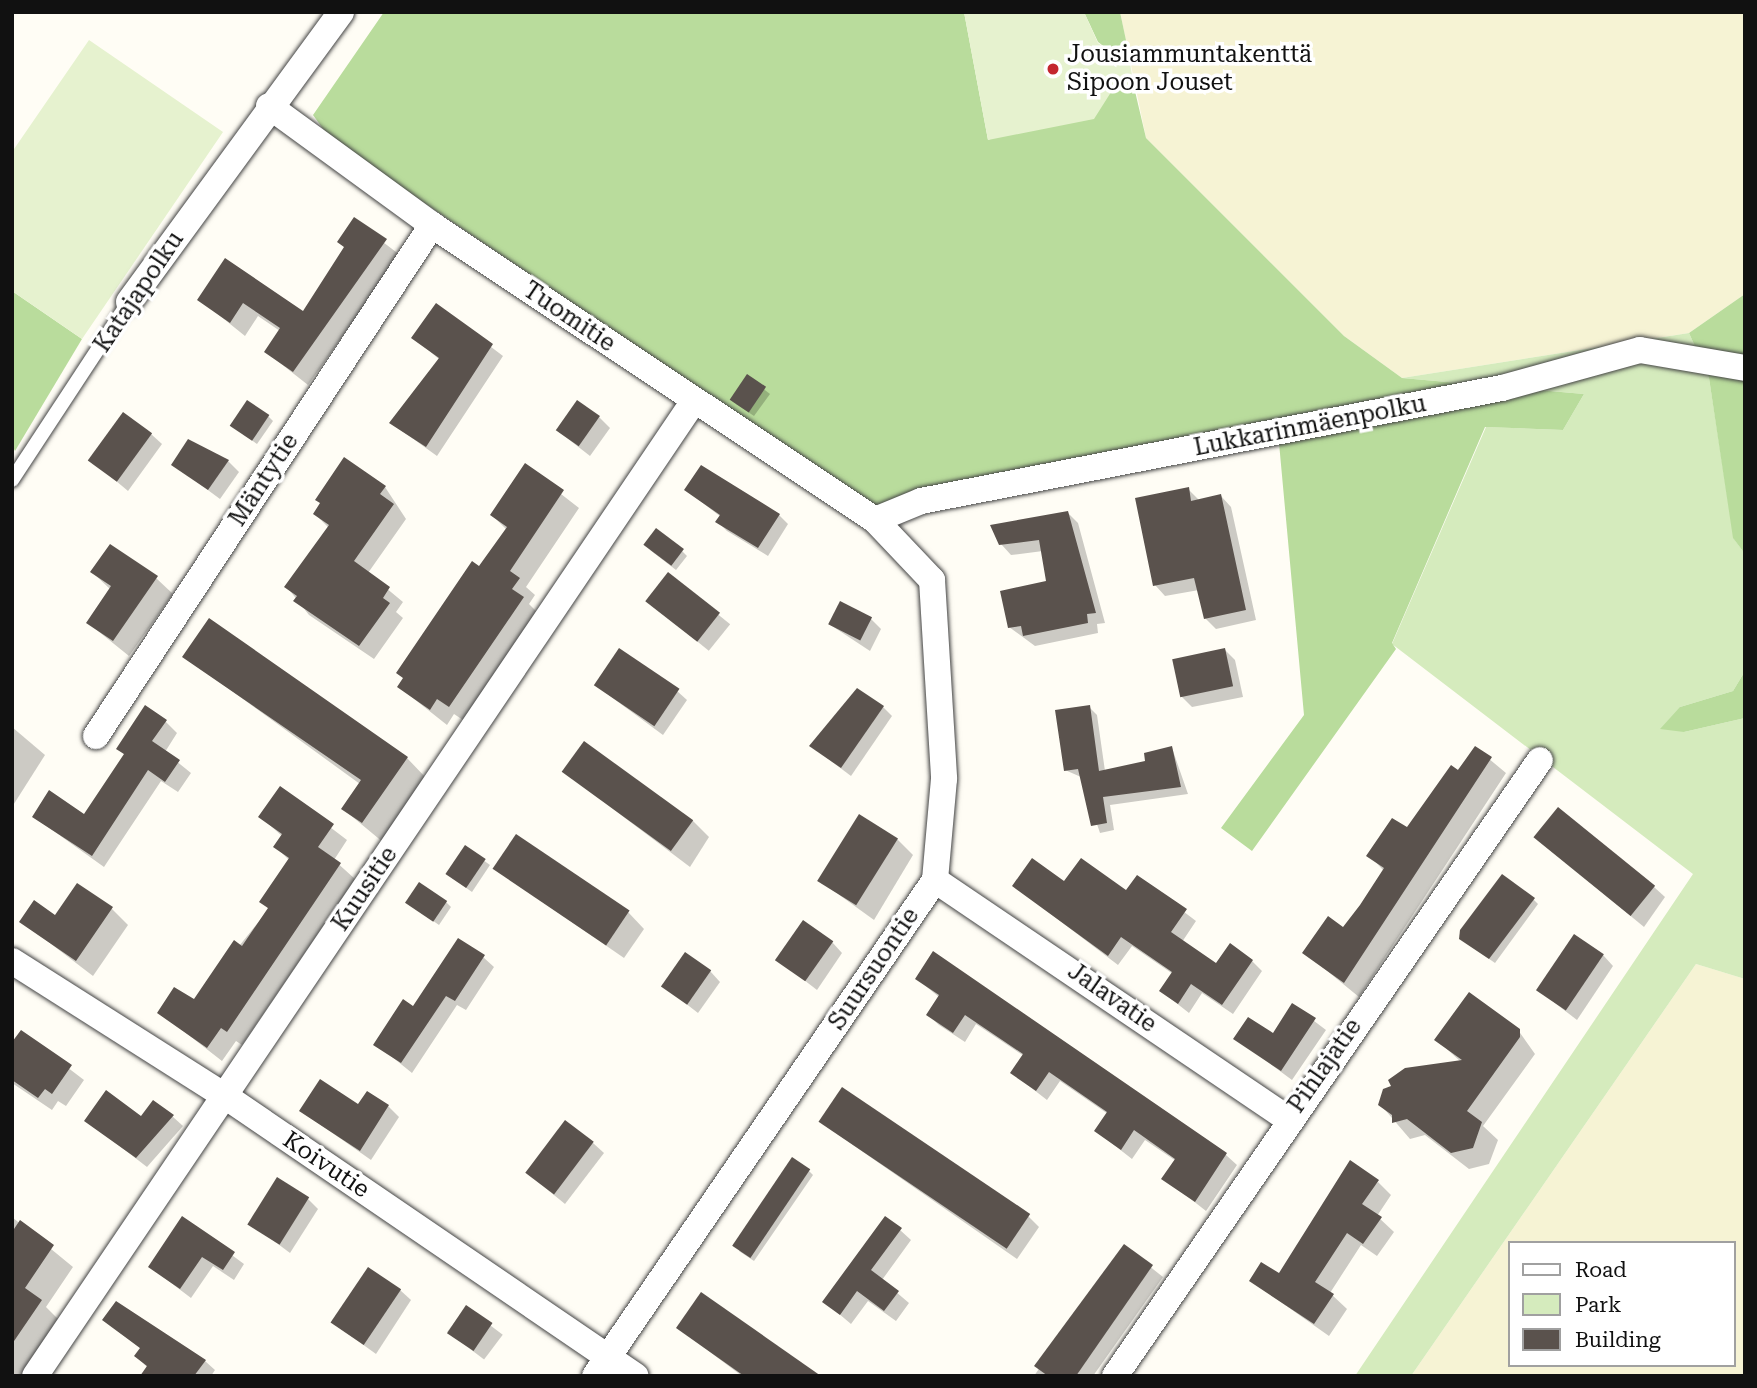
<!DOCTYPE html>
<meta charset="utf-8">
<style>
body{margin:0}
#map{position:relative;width:1757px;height:1388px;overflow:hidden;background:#fffdf5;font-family:"Roboto Serif",serif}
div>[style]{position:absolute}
.farmland>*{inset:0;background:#f6f3d4}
.green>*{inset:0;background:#d5ebbd}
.forest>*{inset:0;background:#b9dc9c}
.pitch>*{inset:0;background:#e6f2cf}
.shadow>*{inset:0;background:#0003;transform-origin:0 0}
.building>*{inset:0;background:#5a524d;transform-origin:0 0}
.roads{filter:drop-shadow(0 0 2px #444) drop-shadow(0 0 2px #444)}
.service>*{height:14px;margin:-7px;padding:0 7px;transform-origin:7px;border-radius:7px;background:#fff}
.minor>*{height:26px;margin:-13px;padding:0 13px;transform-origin:13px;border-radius:13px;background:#fff}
.dots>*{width:19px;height:19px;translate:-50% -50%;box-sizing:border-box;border:4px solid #fff;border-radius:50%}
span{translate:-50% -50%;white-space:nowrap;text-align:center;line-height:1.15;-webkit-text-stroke:7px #fff;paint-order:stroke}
.poi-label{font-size:24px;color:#111}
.left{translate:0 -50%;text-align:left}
.street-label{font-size:24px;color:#111}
.frame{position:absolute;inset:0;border:14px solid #111;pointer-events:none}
.legend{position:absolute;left:1508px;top:1241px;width:228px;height:126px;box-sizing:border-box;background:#fff;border:2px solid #a0a0a0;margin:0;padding:9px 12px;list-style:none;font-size:21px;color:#111}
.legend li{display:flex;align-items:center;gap:14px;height:35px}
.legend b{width:35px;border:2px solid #a0a0a0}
</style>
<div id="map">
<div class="farmland">
<i style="clip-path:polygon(1120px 12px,1745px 12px,1745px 294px,1689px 333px,1402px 378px,1344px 336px,1146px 138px)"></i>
<i style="clip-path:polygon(evenodd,1696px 964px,1745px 979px,1745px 1376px,1411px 1376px,1696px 964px,1510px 1243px,1734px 1243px,1734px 1365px,1510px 1365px,1510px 1243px)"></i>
</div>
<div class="green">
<i style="clip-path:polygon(1689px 333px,1709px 378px,1734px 539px,1745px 554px,1745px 671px,1733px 691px,1680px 707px,1684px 732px,1745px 718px,1745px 979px,1696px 964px,1411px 1376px,1355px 1376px,1693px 874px,1392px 644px,1486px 427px,1563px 430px,1584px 394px,1402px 378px)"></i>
</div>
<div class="forest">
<i style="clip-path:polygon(384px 12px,964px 12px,988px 140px,1113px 89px,1134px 87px,1146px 138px,1344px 336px,1402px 378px,1584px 394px,1563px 430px,1485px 427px,1392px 643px,1396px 649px,1252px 851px,1221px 828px,1304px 715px,1278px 432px,883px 513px,331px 140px,313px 115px)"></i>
<i style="clip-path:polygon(1084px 12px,1120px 12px,1127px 45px,1110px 51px,1098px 42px)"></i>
<i style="clip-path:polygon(12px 291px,82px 339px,15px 451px,12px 445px)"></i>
<i style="clip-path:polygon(1745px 294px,1745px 554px,1733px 538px,1709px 378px,1689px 333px)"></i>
<i style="clip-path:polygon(1745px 671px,1745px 718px,1684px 732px,1660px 729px,1680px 707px,1733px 691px)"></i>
</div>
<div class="pitch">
<i style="clip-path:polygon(964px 12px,1084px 12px,1098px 43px,1110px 51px,1127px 45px,1134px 87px,1113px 89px,1094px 119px,988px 140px)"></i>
<i style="clip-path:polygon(89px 40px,223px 132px,82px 339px,12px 291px,12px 152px)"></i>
</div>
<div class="shadow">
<i style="clip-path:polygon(354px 220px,400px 255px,308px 385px,266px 352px,280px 331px,258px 316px,245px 336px,199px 299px,225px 260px,303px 313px,345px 248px)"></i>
<i style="clip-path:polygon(437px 306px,503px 356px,437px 456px,391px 423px,440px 360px,414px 338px)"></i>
<i style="clip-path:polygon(747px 376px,770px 394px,754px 416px,736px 404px)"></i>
<i style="clip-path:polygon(268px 416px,273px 421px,257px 444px,237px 430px)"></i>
<i style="clip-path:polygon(599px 417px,610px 428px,590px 456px,558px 431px)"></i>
<i style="clip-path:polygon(151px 434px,162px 444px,128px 491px,91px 460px)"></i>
<i style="clip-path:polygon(228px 461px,239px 472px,220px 499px,174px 465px)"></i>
<i style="clip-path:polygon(525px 466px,579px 508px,526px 587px,535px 595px,529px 604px,539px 614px,466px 722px,454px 714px,447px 725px,399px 687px,507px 530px,492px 515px)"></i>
<i style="clip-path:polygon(385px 487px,406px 519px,368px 573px,403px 602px,396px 612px,403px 618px,374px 659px,309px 615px,287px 587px,329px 528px,315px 514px)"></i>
<i style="clip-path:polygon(1188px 489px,1200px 501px,1221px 496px,1231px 507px,1256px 620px,1216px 629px,1205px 618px,1199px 590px,1165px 596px,1155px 585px)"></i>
<i style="clip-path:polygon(686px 490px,779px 515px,788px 524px,768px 556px,727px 531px,718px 522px,721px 517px)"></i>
<i style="clip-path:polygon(1068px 513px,1078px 523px,1105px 623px,1097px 624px,1098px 633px,1035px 646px,1009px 627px,1048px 583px,1043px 551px,1011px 555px,1001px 544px)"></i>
<i style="clip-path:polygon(650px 550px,682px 551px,687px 556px,676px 570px)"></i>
<i style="clip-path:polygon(92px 572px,156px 578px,173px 594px,129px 656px,88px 623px,111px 590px)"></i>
<i style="left:668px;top:574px;width:80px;height:34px;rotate:39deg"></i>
<i style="clip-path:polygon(871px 619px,881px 629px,870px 651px,829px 624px)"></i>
<i style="clip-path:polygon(1225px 650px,1235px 660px,1243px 697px,1192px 707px,1181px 696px)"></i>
<i style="clip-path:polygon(185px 657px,407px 758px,428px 780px,384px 843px,343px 809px,360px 784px)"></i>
<i style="clip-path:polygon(595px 685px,677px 691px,687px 700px,663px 735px)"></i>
<i style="clip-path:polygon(883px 707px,892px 716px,851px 776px,811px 746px)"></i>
<i style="clip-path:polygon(1089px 707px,1097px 715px,1105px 771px,1147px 762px,1172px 748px,1188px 794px,1110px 805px,1114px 830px,1100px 833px,1081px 777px,1065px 770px)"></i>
<i style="clip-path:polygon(165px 721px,177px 733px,165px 752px,191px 773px,178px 792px,161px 781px,104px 867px,34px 817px,85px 816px,125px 755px,118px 749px)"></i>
<i style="clip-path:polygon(12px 727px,45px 755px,12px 807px)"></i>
<i style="clip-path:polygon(1476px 748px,1506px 773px,1359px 997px,1304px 952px,1344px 929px,1384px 871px,1369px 855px,1407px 830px)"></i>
<i style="clip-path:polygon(564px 772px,693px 821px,709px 837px,690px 867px)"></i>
<i style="clip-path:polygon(280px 789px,347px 840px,334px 860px,355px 879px,242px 1045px,236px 1041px,222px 1061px,159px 1012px,194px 1002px,269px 909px,262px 902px,290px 861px,276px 847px,283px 837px,261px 817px)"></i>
<i style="clip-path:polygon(1536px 838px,1654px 887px,1665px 897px,1644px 927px)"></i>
<i style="clip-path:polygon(897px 839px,913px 855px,874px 920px,820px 881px)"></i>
<i style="clip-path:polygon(465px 847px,490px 865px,472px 892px,452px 878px)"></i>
<i style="clip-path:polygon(495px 869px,628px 912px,644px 929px,624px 958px)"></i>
<i style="clip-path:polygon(1138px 877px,1196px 921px,1182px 942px,1217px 965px,1252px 961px,1262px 971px,1233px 1014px,1202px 993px,1189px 1013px,1161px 991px,1173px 974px,1132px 946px,1118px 965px,1014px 886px,1065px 883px,1126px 892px)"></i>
<i style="clip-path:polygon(1533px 899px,1538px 904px,1495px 963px,1466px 943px)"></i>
<i style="clip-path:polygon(446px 902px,451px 907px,439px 925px,413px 907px)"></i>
<i style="clip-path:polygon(111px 908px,128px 925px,93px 976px,21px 921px)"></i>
<i style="clip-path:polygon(832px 942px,842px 953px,817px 990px,778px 960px)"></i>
<i style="clip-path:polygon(933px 954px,1226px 1155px,1237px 1165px,1206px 1211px,1164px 1178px,1176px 1161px,1145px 1140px,1132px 1159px,1096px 1131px,1108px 1114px,1060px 1081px,1047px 1100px,1012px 1073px,1024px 1056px,976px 1024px,965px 1042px,939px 1025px,928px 1015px,939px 997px,917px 979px)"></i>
<i style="clip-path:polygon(1603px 955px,1613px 966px,1577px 1020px,1538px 990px)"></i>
<i style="clip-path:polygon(483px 957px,494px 967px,466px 1010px,457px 1005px,412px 1073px,376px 1044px)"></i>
<i style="clip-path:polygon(710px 971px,720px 982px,698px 1013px,663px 986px)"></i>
<i style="clip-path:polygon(1293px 1005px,1326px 1030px,1292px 1080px,1235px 1038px,1273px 1035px)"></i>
<i style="clip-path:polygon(1518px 1030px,1535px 1054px,1483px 1126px,1498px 1140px,1489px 1164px,1469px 1169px,1425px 1135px,1410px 1139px,1380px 1104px,1461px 1062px,1436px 1039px)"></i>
<i style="clip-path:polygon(21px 1032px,84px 1080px,66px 1106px,58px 1101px,52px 1110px,12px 1083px,12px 1045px)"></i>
<i style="clip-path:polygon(388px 1106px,399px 1117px,371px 1160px,301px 1111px)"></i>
<i style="clip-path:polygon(172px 1116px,183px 1126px,147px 1167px,87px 1121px)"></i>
<i style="clip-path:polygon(820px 1122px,1028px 1216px,1039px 1227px,1017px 1259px)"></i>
<i style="clip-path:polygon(593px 1143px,604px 1153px,565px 1204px,527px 1173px)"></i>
<i style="clip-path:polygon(808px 1170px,813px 1175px,754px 1261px,739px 1251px)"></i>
<i style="clip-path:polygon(1378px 1182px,1391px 1195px,1377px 1216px,1394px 1232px,1377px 1256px,1361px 1245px,1330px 1293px,1347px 1309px,1329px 1336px,1251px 1281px,1279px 1276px)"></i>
<i style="clip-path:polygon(308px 1199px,318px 1209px,290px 1253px,250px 1223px)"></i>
<i style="clip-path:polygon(12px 1217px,73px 1267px,46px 1307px,61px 1322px,28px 1376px,12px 1376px)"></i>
<i style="clip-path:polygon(183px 1219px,244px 1264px,234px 1280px,213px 1266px,191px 1298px,150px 1267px)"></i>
<i style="clip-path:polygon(900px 1230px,911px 1240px,882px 1280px,909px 1303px,896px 1321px,868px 1301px,851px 1324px,825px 1302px)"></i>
<i style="clip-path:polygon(1124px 1246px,1163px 1277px,1093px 1376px,1034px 1376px)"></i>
<i style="clip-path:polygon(400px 1290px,411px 1300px,376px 1354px,333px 1323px)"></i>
<i style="clip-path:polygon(116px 1303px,205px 1361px,215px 1370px,211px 1376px,142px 1376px,148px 1368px,136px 1356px,141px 1349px,104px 1320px)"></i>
<i style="left:466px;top:1307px;width:46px;height:31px;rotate:37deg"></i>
<i style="clip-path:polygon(678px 1328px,818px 1376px,742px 1376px)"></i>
</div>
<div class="building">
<i style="clip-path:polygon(354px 217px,387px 239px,293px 372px,264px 352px,280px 328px,243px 303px,230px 323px,197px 300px,225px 258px,303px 311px,344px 247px,337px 242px)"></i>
<i style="clip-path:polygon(436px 303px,493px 344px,426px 447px,389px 423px,439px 358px,411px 338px)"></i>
<i style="left:747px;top:374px;width:23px;height:31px;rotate:34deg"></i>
<i style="left:247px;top:400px;width:27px;height:31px;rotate:34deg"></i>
<i style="left:577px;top:400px;width:28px;height:37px;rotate:35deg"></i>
<i style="left:123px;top:412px;width:36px;height:60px;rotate:36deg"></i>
<i style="clip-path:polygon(188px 439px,229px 460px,208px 490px,171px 465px)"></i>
<i style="clip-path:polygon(344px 457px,386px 486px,380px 494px,394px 504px,354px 561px,390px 587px,383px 598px,390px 603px,359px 646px,293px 601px,297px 596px,284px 587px,329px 525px,313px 514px,320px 503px,315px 500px)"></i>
<i style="clip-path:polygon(525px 463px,564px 490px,510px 571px,520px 578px,512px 589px,524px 597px,449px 707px,437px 699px,430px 710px,397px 687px,403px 678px,396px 673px,472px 561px,479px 566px,507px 527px,490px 515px)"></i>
<i style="clip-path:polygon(701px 465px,780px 514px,758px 548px,715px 522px,720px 515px,684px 490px)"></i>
<i style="clip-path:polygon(1189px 487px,1191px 501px,1221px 494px,1246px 610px,1204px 619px,1194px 578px,1153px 586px,1135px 498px)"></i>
<i style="clip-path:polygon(1068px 511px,1096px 613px,1087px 614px,1088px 623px,1023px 636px,1021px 626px,1008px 628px,1000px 591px,1046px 581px,1039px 540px,999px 545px,990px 525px)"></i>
<i style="left:656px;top:528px;width:35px;height:21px;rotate:37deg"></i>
<i style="clip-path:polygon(110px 544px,158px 576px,113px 641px,86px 623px,111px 586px,90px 572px)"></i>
<i style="left:668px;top:572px;width:66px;height:37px;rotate:38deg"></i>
<i style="left:840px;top:601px;width:36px;height:26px;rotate:27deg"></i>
<i style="clip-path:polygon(209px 618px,408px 757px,362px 823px,341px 809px,361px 780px,182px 657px)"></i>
<i style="left:619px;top:648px;width:73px;height:45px;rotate:34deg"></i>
<i style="left:1225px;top:648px;width:39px;height:54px;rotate:78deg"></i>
<i style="clip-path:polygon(857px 688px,884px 706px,841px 768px,809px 746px)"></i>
<i style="clip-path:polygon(145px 705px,167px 720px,152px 741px,180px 760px,165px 782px,148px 770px,92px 856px,32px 817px,49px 790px,84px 814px,124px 754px,116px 749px)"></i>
<i style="clip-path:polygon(1090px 705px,1099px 771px,1145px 761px,1144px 753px,1172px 746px,1181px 787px,1103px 797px,1107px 823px,1091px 826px,1078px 769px,1064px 771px,1055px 710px)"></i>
<i style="left:584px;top:741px;width:135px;height:38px;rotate:36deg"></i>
<i style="clip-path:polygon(1475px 746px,1492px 757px,1344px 983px,1302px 953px,1328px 916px,1343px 927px,1360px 905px,1384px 868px,1366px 856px,1392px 818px,1407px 827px,1451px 765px,1458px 770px)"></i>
<i style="clip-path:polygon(280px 786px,334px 824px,318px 847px,341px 863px,227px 1032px,221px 1028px,207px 1048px,157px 1013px,174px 987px,194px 999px,234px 940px,242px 946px,268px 908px,259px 902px,289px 858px,273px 847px,282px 834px,258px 817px)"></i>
<i style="left:1558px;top:807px;width:125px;height:39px;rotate:39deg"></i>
<i style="left:859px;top:814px;width:46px;height:79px;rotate:32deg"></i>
<i style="left:516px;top:834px;width:137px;height:42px;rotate:34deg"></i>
<i style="left:465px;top:845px;width:25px;height:35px;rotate:34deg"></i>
<i style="clip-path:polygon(1032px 858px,1064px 881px,1081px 858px,1126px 890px,1137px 875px,1187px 909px,1171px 932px,1216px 963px,1230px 943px,1253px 960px,1222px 1005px,1191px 984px,1178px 1004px,1159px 991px,1172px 972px,1121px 937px,1108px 956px,1012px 886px)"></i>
<i style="clip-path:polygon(1502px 874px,1535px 898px,1489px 959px,1459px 939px,1460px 930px)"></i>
<i style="left:419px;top:882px;width:34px;height:25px;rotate:34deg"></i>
<i style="clip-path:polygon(77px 883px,113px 907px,76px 961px,19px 922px,34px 900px,55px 915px)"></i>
<i style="left:803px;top:920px;width:37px;height:49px;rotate:35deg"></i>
<i style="left:1574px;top:934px;width:36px;height:68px;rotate:34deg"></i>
<i style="clip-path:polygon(458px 938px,485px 955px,455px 1001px,446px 996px,401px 1063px,373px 1045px,403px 999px,413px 1006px)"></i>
<i style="clip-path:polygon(933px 951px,1227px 1153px,1195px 1202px,1161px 1179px,1175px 1159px,1134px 1130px,1121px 1150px,1094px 1131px,1107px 1112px,1049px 1072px,1036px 1091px,1010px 1073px,1023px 1054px,965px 1015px,953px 1033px,926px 1015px,939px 995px,915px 979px)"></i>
<i style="left:685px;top:952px;width:32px;height:42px;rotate:35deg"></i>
<i style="clip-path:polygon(1469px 992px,1520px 1029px,1520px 1037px,1467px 1111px,1482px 1122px,1473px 1148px,1451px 1153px,1407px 1119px,1392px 1123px,1392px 1115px,1378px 1105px,1383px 1089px,1391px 1086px,1388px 1080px,1405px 1068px,1462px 1060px,1434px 1040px)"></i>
<i style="clip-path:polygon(1292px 1003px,1316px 1018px,1281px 1071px,1233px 1039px,1248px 1017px,1273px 1033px)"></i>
<i style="clip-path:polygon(21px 1030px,72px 1065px,52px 1094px,45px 1089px,38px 1098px,12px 1080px,12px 1042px)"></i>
<i style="clip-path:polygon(320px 1079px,358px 1104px,367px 1091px,389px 1105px,360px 1151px,299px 1111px)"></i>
<i style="left:842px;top:1087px;width:227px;height:42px;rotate:34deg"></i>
<i style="clip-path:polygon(106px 1090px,141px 1116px,153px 1100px,174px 1115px,136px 1158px,84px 1121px)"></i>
<i style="left:565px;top:1120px;width:36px;height:66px;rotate:37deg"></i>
<i style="left:792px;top:1157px;width:22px;height:107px;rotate:34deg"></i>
<i style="clip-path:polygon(1350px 1160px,1379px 1180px,1362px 1204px,1382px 1217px,1363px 1244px,1347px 1233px,1315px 1282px,1334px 1294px,1314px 1324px,1249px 1281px,1261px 1262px,1279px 1273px)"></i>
<i style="left:277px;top:1177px;width:38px;height:56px;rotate:32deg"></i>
<i style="clip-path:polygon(182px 1216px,235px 1252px,223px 1270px,202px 1257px,180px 1289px,148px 1267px)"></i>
<i style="clip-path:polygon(885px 1216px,902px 1228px,871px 1270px,899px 1291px,884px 1311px,857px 1291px,840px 1315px,822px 1302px)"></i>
<i style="clip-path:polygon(20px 1220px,54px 1245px,25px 1288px,42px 1300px,12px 1344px,12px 1232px)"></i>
<i style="clip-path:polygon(1124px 1244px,1153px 1265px,1076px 1376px,1048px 1376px,1034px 1366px)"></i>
<i style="left:368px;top:1267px;width:40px;height:67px;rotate:34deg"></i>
<i style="clip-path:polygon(701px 1292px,821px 1376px,744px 1376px,676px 1328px)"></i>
<i style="clip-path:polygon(116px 1301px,206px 1360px,194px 1376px,140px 1376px,147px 1366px,134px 1356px,140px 1348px,102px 1320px)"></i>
<i style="left:466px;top:1305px;width:32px;height:34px;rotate:34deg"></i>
</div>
<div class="roads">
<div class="service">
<i style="left:12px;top:480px;width:213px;rotate:-56.7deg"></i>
</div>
<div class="minor">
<i style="left:269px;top:106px;width:202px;rotate:36.1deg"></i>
<i style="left:432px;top:225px;width:532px;rotate:33.66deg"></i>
<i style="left:875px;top:520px;width:83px;rotate:46.5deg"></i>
<i style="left:932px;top:580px;width:199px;rotate:86.5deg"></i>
<i style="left:944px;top:779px;width:101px;rotate:95.1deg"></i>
<i style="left:935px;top:880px;width:601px;rotate:124.43deg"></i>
<i style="left:129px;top:302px;width:359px;rotate:-53.8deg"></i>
<i style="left:875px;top:520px;width:50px;rotate:-22.4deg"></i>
<i style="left:921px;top:501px;width:592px;rotate:-11.01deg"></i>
<i style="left:1502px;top:388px;width:143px;rotate:-15.4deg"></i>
<i style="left:1640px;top:350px;width:107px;rotate:9.7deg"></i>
<i style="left:96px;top:736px;width:612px;rotate:-56.67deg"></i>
<i style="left:935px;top:880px;width:426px;rotate:34.1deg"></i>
<i style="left:12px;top:961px;width:252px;rotate:32.4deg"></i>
<i style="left:225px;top:1096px;width:497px;rotate:34.3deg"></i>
<i style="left:35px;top:1376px;width:1177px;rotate:-55.95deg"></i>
<i style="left:1115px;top:1376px;width:748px;rotate:-55.4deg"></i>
</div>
</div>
<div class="dots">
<i style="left:1053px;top:69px;background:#c4262e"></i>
</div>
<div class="poi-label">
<span class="left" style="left:1067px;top:69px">Jousiammuntakenttä<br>Sipoon Jouset</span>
</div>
<div class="street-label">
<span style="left:139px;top:292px;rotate:-56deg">Katajapolku</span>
<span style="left:569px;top:317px;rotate:34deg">Tuomitie</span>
<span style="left:1310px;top:426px;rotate:-11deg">Lukkarinmäenpolku</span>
<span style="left:264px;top:480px;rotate:-57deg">Mäntytie</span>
<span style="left:365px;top:889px;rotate:-56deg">Kuusitie</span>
<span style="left:874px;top:969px;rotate:-56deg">Suursuontie</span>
<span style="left:1112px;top:998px;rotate:35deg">Jalavatie</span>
<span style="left:1325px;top:1066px;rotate:-55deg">Pihlajatie</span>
<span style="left:326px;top:1165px;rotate:34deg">Koivutie</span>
</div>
<div class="frame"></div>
<ul class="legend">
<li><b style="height:9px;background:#fff"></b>Road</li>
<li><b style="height:19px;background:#d5ebbd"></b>Park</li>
<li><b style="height:19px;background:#5a524d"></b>Building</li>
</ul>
</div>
